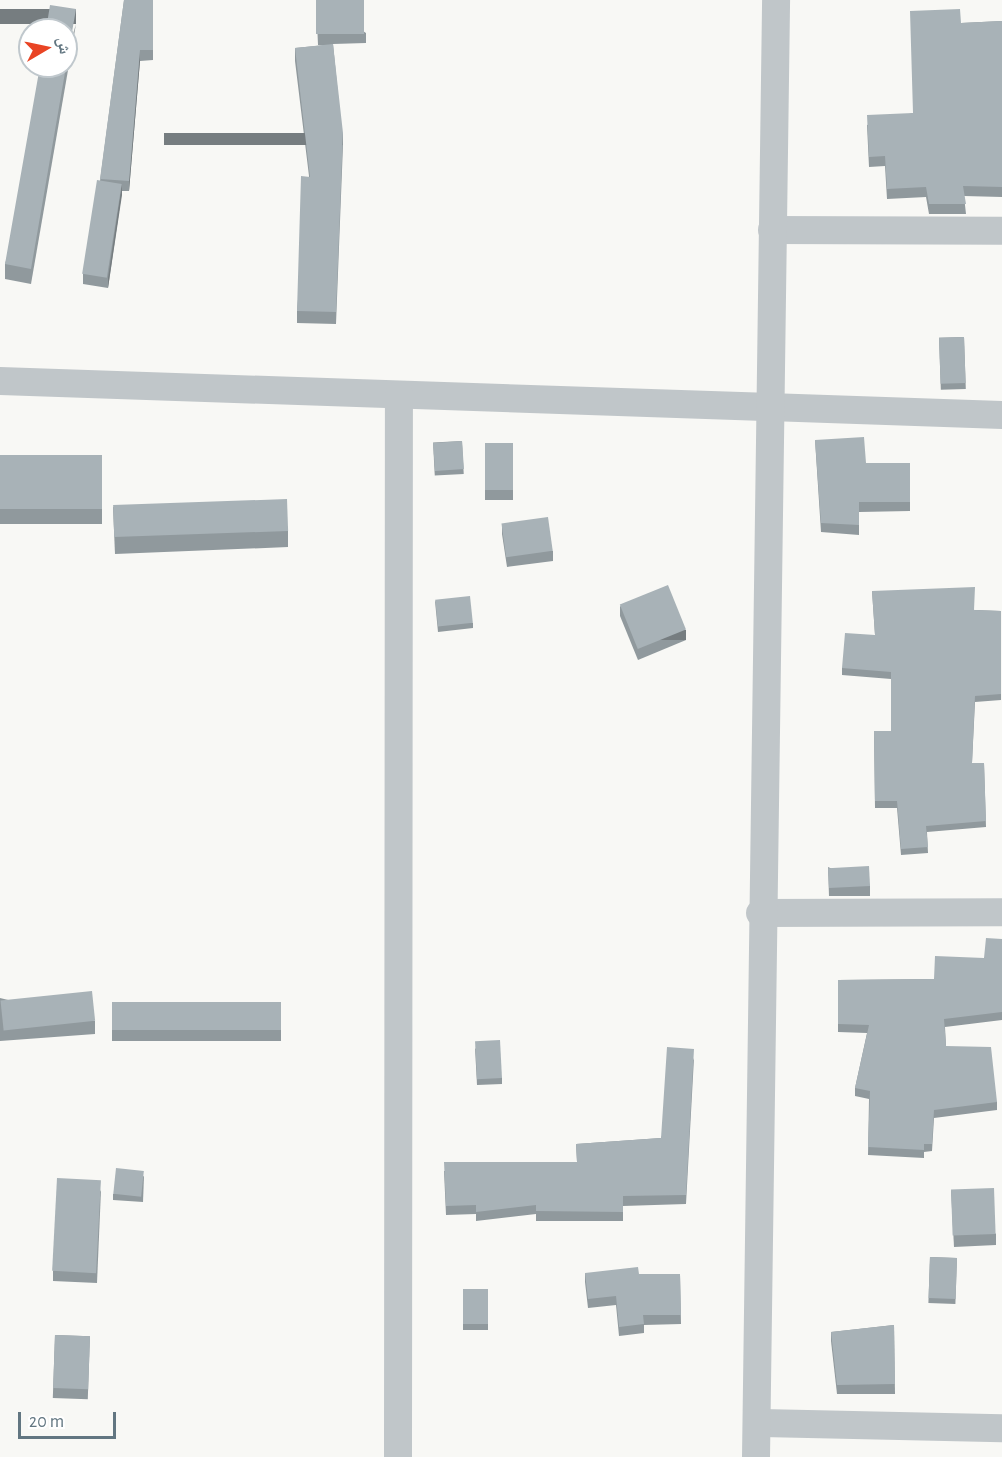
<!DOCTYPE html>
<meta charset="utf-8">
<style>
body{margin:0}
#map{position:relative;width:1002px;height:1457px;overflow:hidden;background:#f8f8f5;font-family:"Alegreya Sans","Noto Naskh Arabic",sans-serif}
div>[style]{position:absolute}
.minor>*{height:28px;margin:-14px;padding:0 14px;transform-origin:14px;border-radius:14px;background:#c0c6c9}
.wall>*{inset:0;background:#90999d;transform-origin:0 0}
.shaded-wall>*{inset:0;background:#767d80;transform-origin:0 0}
.building>*{inset:0;background:#a8b2b7;transform-origin:0 0}
span{translate:-50% -50%;white-space:nowrap;text-align:center;line-height:1.15;-webkit-text-stroke:6px #fff;paint-order:stroke}
.north{position:absolute;left:18px;top:18px;width:60px;height:60px;box-sizing:border-box;background:#fff;border:2px solid #c0c8cd;border-radius:50%;rotate:81deg;font-size:16px;font-weight:700;line-height:24px;text-align:center;color:#627681}
.north::after{content:'';display:block;margin:auto;width:21px;height:27px;background:#e94424;clip-path:polygon(50% 0,100% 100%,50% 72%,0 100%)}
.scale{position:absolute;left:18px;top:1412px;width:98px;height:27px;box-sizing:border-box;border:3px solid #627681;border-top:0;padding-left:8px;font-size:18px;line-height:21px;white-space:nowrap;color:#627681;-webkit-text-stroke:4px #fff;paint-order:stroke}
</style>
<div id="map">
<div class="minor">
<i style="left:772px;top:230px;width:230px;rotate:0.2deg"></i>
<i style="left:0;top:381px;width:1003px;rotate:1.94deg"></i>
<i style="left:760px;top:913px;width:242px;rotate:-0.2deg"></i>
<i style="left:757px;top:1423px;width:245px;rotate:1.2deg"></i>
<i style="left:398px;top:1457px;width:1062px;rotate:-89.95deg"></i>
<i style="left:756px;top:1457px;width:1457px;rotate:-89.21deg"></i>
</div>
<div class="wall">
<i style="clip-path:polygon(124px 0,153px 0,153px 60px,140px 61px,129px 191px,122px 191px,108px 288px,83px 284px,83px 274px,100px 181px)"></i>
<i style="clip-path:polygon(316px 0,366px 33px,366px 43px,333px 44px,343px 145px,336px 324px,297px 323px,297px 311px,309px 176px,295px 61px,295px 48px,326px 45px,318px 45px)"></i>
<i style="clip-path:polygon(1002px 21px,1002px 197px,964px 196px,966px 214px,929px 214px,926px 197px,887px 199px,885px 166px,869px 167px,867px 125px,913px 113px,961px 23px)"></i>
<i style="clip-path:polygon(76px 24px,31px 284px,5px 279px,5px 264px)"></i>
<i style="left:964px;top:337px;width:52px;height:25px;rotate:88deg"></i>
<i style="clip-path:polygon(815px 440px,866px 463px,910px 463px,910px 511px,859px 512px,859px 535px,821px 532px)"></i>
<i style="left:462px;top:441px;width:33px;height:29px;rotate:87deg"></i>
<i style="left:485px;top:443px;width:28px;height:57px"></i>
<i style="left:0;top:455px;width:102px;height:69px"></i>
<i style="clip-path:polygon(113px 507px,288px 531px,288px 547px,115px 554px)"></i>
<i style="clip-path:polygon(502px 524px,553px 551px,553px 561px,507px 567px,502px 534px)"></i>
<i style="clip-path:polygon(872px 591px,975px 610px,1001px 611px,1001px 700px,975px 702px,972px 763px,984px 763px,986px 827px,927px 832px,928px 853px,901px 855px,897px 808px,875px 808px,874px 731px,891px 731px,891px 679px,842px 675px,842px 668px,875px 635px)"></i>
<i style="clip-path:polygon(435px 601px,473px 623px,473px 628px,438px 632px)"></i>
<i style="clip-path:polygon(620px 606px,686px 640px,638px 660px,620px 616px)"></i>
<i style="clip-path:polygon(828px 867px,870px 886px,870px 896px,829px 896px)"></i>
<i style="clip-path:polygon(1002px 939px,1002px 1020px,945px 1027px,946px 1046px,997px 1102px,997px 1110px,934px 1118px,932px 1151px,924px 1152px,924px 1158px,868px 1155px,869px 1099px,855px 1096px,855px 1088px,867px 1033px,838px 1032px,838px 980px,934px 979px,984px 958px)"></i>
<i style="clip-path:polygon(0 998px,95px 1021px,95px 1034px,0 1041px)"></i>
<i style="left:112px;top:1002px;width:169px;height:39px"></i>
<i style="clip-path:polygon(475px 1048px,502px 1078px,502px 1084px,477px 1085px)"></i>
<i style="clip-path:polygon(694px 1058px,686px 1204px,623px 1206px,623px 1221px,536px 1221px,536px 1214px,476px 1221px,476px 1214px,446px 1215px,444px 1171px,577px 1162px,576px 1144px,661px 1138px)"></i>
<i style="clip-path:polygon(144px 1176px,143px 1202px,113px 1200px,113px 1194px)"></i>
<i style="clip-path:polygon(101px 1190px,97px 1283px,53px 1281px,53px 1271px)"></i>
<i style="clip-path:polygon(951px 1190px,996px 1234px,996px 1245px,954px 1247px)"></i>
<i style="left:930px;top:1257px;width:27px;height:46px;rotate:2deg"></i>
<i style="clip-path:polygon(585px 1273px,639px 1274px,680px 1274px,681px 1324px,644px 1325px,644px 1333px,619px 1336px,616px 1305px,588px 1308px,585px 1282px)"></i>
<i style="left:463px;top:1289px;width:25px;height:41px"></i>
<i style="clip-path:polygon(894px 1325px,895px 1394px,837px 1394px,831px 1341px,831px 1332px)"></i>
<i style="left:55px;top:1335px;width:35px;height:63px;rotate:2deg"></i>
</div>
<div class="shaded-wall">
<i style="left:76px;top:9px;width:15px;height:264px;rotate:90deg"></i>
<i style="clip-path:polygon(140px 50px,140px 61px,129px 191px,129px 181px)"></i>
<i style="left:343px;top:133px;width:12px;height:179px;rotate:90deg"></i>
<i style="clip-path:polygon(122px 184px,122px 195px,108px 288px,108px 278px)"></i>
<i style="left:686px;top:630px;width:10px;height:52px;rotate:90deg"></i>
</div>
<div class="building">
<i style="clip-path:polygon(124px 0,153px 0,153px 50px,140px 50px,129px 181px,100px 179px)"></i>
<i style="left:316px;top:0;width:48px;height:34px"></i>
<i style="clip-path:polygon(50px 5px,76px 9px,31px 269px,5px 264px,40px 66px,66px 66px,66px 30px,46px 30px)"></i>
<i style="clip-path:polygon(960px 9px,961px 23px,1002px 21px,1002px 187px,963px 186px,966px 204px,929px 204px,926px 187px,887px 189px,885px 156px,869px 157px,867px 115px,913px 113px,910px 11px)"></i>
<i style="clip-path:polygon(333px 44px,343px 133px,336px 312px,297px 311px,301px 176px,310px 177px,295px 48px)"></i>
<i style="left:97px;top:180px;width:25px;height:95px;rotate:9deg"></i>
<i style="left:964px;top:337px;width:46px;height:25px;rotate:88deg"></i>
<i style="clip-path:polygon(864px 437px,866px 463px,910px 463px,910px 502px,859px 502px,859px 525px,821px 523px,815px 440px)"></i>
<i style="left:462px;top:441px;width:28px;height:29px;rotate:86deg"></i>
<i style="left:485px;top:443px;width:28px;height:47px"></i>
<i style="left:0;top:455px;width:102px;height:54px"></i>
<i style="left:287px;top:499px;width:32px;height:174px;rotate:88deg"></i>
<i style="left:548px;top:517px;width:34px;height:47px;rotate:82deg"></i>
<i style="left:668px;top:585px;width:48px;height:52px;rotate:68deg"></i>
<i style="clip-path:polygon(975px 587px,974px 610px,1001px 611px,1001px 694px,975px 696px,972px 763px,984px 763px,986px 821px,926px 826px,928px 847px,901px 849px,897px 801px,875px 801px,874px 731px,891px 731px,891px 672px,842px 668px,845px 633px,875px 635px,872px 591px)"></i>
<i style="left:470px;top:596px;width:27px;height:35px;rotate:84deg"></i>
<i style="left:869px;top:866px;width:20px;height:41px;rotate:87deg"></i>
<i style="clip-path:polygon(986px 938px,1002px 939px,1002px 1012px,944px 1019px,946px 1046px,991px 1047px,997px 1102px,934px 1110px,932px 1144px,924px 1144px,924px 1150px,868px 1147px,870px 1091px,855px 1088px,869px 1025px,838px 1024px,838px 980px,934px 979px,935px 956px,984px 958px)"></i>
<i style="left:92px;top:991px;width:30px;height:92px;rotate:84deg"></i>
<i style="left:112px;top:1002px;width:169px;height:28px"></i>
<i style="left:500px;top:1040px;width:38px;height:25px;rotate:87deg"></i>
<i style="clip-path:polygon(667px 1047px,694px 1049px,686px 1195px,623px 1196px,623px 1212px,536px 1211px,536px 1205px,476px 1212px,476px 1205px,446px 1206px,444px 1162px,577px 1162px,576px 1144px,661px 1138px)"></i>
<i style="left:116px;top:1168px;width:28px;height:26px;rotate:6deg"></i>
<i style="left:57px;top:1178px;width:44px;height:93px;rotate:3deg"></i>
<i style="left:994px;top:1188px;width:46px;height:43px;rotate:88deg"></i>
<i style="left:930px;top:1257px;width:27px;height:41px;rotate:2deg"></i>
<i style="clip-path:polygon(638px 1267px,639px 1274px,680px 1274px,681px 1315px,643px 1315px,644px 1324px,619px 1327px,616px 1296px,588px 1299px,585px 1273px)"></i>
<i style="left:463px;top:1289px;width:25px;height:35px"></i>
<i style="clip-path:polygon(894px 1325px,895px 1384px,837px 1385px,831px 1332px)"></i>
<i style="left:55px;top:1335px;width:35px;height:53px;rotate:2deg"></i>
</div>
<div class="north">ش</div>
<div class="scale">20 m</div>
</div>
